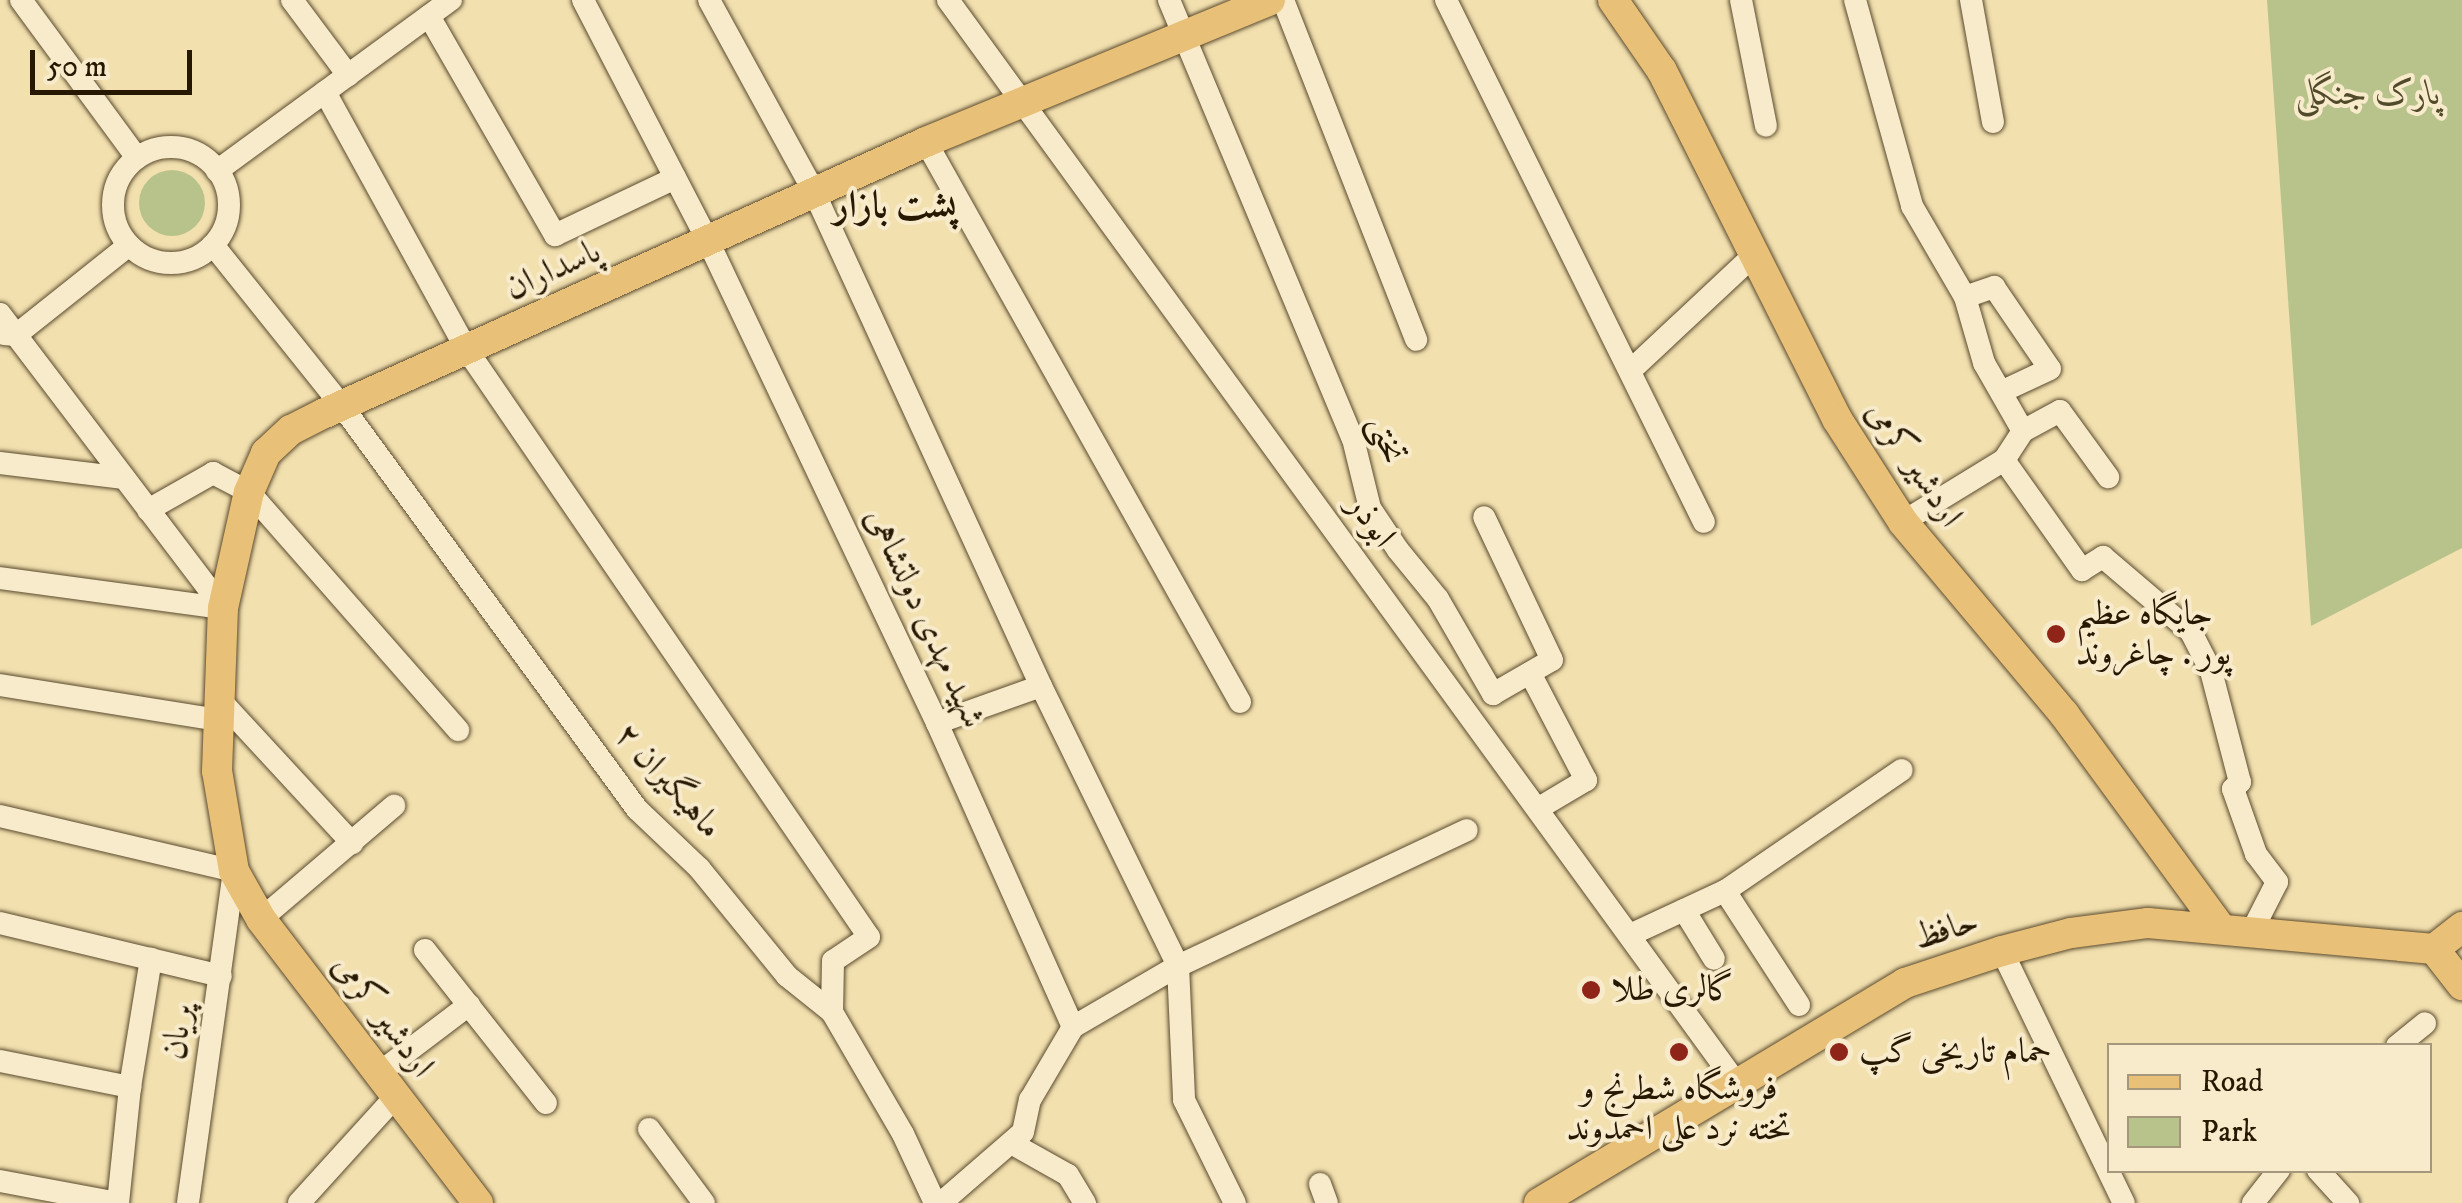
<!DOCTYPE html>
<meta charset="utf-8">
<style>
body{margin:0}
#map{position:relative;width:2462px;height:1203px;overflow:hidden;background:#f2e0af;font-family:"IM FELL DW Pica",Amiri,serif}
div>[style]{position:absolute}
.green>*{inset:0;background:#b8c38c}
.round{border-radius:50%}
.roads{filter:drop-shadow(0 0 2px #5a4a2d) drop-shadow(0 0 2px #5a4a2d)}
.minor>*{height:22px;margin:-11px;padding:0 11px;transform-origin:11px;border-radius:11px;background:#f7ebcb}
.minor>.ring{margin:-11px;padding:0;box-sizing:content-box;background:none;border:22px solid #f7ebcb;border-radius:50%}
.major>*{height:30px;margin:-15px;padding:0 15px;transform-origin:15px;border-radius:15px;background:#e9c078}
.dots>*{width:28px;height:28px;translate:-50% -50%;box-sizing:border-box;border:5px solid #f7ebcb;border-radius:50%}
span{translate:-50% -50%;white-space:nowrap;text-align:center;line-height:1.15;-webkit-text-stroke:8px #f7ebcb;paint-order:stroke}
.park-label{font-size:35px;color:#524b2b;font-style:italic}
.street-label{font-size:35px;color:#271802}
.poi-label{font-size:35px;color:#271802}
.left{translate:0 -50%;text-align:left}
.neighbourhood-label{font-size:38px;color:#271802;font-weight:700}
.legend{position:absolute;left:2107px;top:1043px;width:325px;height:130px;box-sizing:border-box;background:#f7ebcb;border:2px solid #a4977b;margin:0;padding:12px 18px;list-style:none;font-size:30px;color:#271802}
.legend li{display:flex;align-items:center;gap:20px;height:50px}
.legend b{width:50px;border:2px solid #a4977b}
.scale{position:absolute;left:30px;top:50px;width:162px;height:45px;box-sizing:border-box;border:5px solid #271802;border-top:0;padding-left:12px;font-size:30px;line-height:35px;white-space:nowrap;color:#271802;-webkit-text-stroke:8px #f7ebcb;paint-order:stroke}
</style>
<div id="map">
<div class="green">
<i style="clip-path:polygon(2267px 0,2462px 0,2462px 548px,2311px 626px)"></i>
<i class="round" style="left:139px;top:170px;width:66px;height:66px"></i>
</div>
<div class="roads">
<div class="minor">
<i style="left:21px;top:0;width:196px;rotate:53.7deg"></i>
<i style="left:292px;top:0;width:94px;rotate:53.3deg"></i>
<i style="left:583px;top:0;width:271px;rotate:62.6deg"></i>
<i style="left:708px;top:241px;width:534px;rotate:64.59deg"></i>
<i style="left:937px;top:723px;width:333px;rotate:65.9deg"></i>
<i style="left:709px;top:0;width:219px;rotate:61.3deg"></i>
<i style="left:814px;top:192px;width:544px;rotate:65.32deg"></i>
<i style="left:1041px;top:686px;width:312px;rotate:63.9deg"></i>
<i style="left:1178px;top:966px;width:134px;rotate:87.4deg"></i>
<i style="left:1184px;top:1100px;width:115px;rotate:63.7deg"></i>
<i style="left:948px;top:0;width:1341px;rotate:53.95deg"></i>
<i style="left:1169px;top:0;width:476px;rotate:67.3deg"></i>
<i style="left:1353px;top:439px;width:71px;rotate:76.2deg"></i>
<i style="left:1370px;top:508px;width:50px;rotate:56.3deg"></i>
<i style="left:1398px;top:550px;width:63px;rotate:50.8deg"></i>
<i style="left:1438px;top:599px;width:110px;rotate:59.9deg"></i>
<i style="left:1493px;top:694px;width:68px;rotate:-30deg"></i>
<i style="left:1552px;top:660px;width:158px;rotate:-115.4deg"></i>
<i style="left:1283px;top:0;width:365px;rotate:68.6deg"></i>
<i style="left:1446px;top:0;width:582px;rotate:63.7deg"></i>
<i style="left:1741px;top:0;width:128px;rotate:78.8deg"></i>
<i style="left:1855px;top:0;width:214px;rotate:74.5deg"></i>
<i style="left:1912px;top:206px;width:105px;rotate:59.8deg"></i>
<i style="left:1965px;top:297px;width:69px;rotate:73.9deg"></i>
<i style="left:1984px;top:363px;width:78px;rotate:60.2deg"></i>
<i style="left:2023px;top:431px;width:35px;rotate:123deg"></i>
<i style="left:2004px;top:460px;width:119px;rotate:148.5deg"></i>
<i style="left:1971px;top:0;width:124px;rotate:79.8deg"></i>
<i style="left:429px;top:16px;width:253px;rotate:60.1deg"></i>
<i style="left:555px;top:235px;width:133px;rotate:-25.4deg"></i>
<i style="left:325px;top:92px;width:294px;rotate:61.2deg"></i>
<i style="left:467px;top:350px;width:711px;rotate:55.6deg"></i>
<i style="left:869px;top:937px;width:43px;rotate:146.3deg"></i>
<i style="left:833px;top:961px;width:51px;rotate:91.1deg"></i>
<i style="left:926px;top:142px;width:642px;rotate:60.72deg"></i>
<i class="ring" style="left:113px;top:147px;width:94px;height:94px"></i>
<i style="left:217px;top:171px;width:290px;rotate:-36.2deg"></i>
<i style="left:213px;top:245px;width:206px;rotate:51.3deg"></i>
<i style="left:342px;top:406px;width:499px;rotate:53.8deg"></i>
<i style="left:637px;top:809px;width:86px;rotate:43.6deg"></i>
<i style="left:699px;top:868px;width:139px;rotate:50.8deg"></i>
<i style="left:787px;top:976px;width:58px;rotate:38.7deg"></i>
<i style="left:832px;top:1012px;width:141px;rotate:59.8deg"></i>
<i style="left:903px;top:1134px;width:76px;rotate:65.1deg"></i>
<i style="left:1965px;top:297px;width:31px;rotate:-19deg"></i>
<i style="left:1994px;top:287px;width:99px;rotate:55.7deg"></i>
<i style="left:2050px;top:369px;width:54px;rotate:154.9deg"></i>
<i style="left:0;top:314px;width:369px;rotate:52.8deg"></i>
<i style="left:4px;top:334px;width:12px;rotate:5deg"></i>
<i style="left:16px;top:335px;width:144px;rotate:-38.5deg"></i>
<i style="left:1630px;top:371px;width:170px;rotate:-43.1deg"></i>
<i style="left:2023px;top:431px;width:42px;rotate:-28.4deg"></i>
<i style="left:2060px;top:411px;width:82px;rotate:54deg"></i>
<i style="left:2004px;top:460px;width:135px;rotate:54.7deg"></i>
<i style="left:2082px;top:570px;width:25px;rotate:-32deg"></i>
<i style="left:2103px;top:557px;width:116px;rotate:40.4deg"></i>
<i style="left:2191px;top:632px;width:44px;rotate:62.9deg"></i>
<i style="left:2211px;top:671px;width:115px;rotate:75.4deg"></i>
<i style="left:2240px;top:782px;width:10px;rotate:135deg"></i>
<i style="left:2233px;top:789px;width:69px;rotate:70.5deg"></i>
<i style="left:2256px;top:854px;width:35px;rotate:53deg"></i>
<i style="left:2277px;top:882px;width:55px;rotate:117deg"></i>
<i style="left:0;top:463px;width:125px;rotate:6.9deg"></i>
<i style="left:148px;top:510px;width:75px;rotate:-29.6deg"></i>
<i style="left:213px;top:473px;width:41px;rotate:27.8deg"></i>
<i style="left:249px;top:492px;width:317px;rotate:48.7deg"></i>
<i style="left:0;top:578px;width:225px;rotate:7.7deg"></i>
<i style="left:1530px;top:673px;width:121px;rotate:62.4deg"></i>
<i style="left:1586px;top:780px;width:55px;rotate:149.2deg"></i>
<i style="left:0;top:685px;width:222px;rotate:9.1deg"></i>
<i style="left:220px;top:700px;width:195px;rotate:47.3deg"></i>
<i style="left:937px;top:723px;width:110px;rotate:-19.6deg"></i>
<i style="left:0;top:816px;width:240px;rotate:13.2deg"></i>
<i style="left:234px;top:871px;width:335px;rotate:97.9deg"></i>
<i style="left:1725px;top:891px;width:136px;rotate:57deg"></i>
<i style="left:1684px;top:910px;width:57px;rotate:58.5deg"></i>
<i style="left:261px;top:919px;width:175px;rotate:-40.4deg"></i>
<i style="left:0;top:923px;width:227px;rotate:13.5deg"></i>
<i style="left:1630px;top:935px;width:105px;rotate:-24.9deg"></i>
<i style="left:1725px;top:891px;width:214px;rotate:-34.4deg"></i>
<i style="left:425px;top:950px;width:195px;rotate:51.7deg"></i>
<i style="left:2002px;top:951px;width:280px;rotate:64.2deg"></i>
<i style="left:2397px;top:1046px;width:36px;rotate:-39deg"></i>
<i style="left:0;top:1061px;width:133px;rotate:11.3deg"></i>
<i style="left:379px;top:1073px;width:113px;rotate:-37.1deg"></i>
<i style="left:649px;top:1129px;width:92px;rotate:53.4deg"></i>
<i style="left:1011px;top:1143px;width:65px;rotate:29.3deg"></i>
<i style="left:1068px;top:1175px;width:33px;rotate:59deg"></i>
<i style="left:2318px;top:1170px;width:45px;rotate:47.7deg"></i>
<i style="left:0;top:1181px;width:120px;rotate:10.6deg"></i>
<i style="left:1320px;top:1184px;width:20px;rotate:70deg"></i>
<i style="left:118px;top:1203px;width:117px;rotate:-84.1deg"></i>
<i style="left:130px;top:1087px;width:130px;rotate:-80.7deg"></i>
<i style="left:299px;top:1203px;width:144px;rotate:-47.8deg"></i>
<i style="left:941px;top:1203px;width:108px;rotate:-40.9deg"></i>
<i style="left:1023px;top:1132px;width:33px;rotate:-78deg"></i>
<i style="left:1030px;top:1100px;width:85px;rotate:-59.5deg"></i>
<i style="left:1073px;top:1027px;width:121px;rotate:-30.2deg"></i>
<i style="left:1178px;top:966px;width:319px;rotate:-25.2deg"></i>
<i style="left:2253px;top:1203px;width:42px;rotate:-51.8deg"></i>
</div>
<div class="major">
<i style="left:1613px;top:0;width:86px;rotate:55.4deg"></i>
<i style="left:1662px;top:71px;width:390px;rotate:63.3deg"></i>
<i style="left:1837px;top:419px;width:122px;rotate:57.3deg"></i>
<i style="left:1903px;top:522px;width:251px;rotate:50deg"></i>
<i style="left:2064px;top:714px;width:264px;rotate:53.8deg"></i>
<i style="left:2434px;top:949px;width:46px;rotate:52.1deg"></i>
<i style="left:2434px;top:949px;width:36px;rotate:-38deg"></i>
<i style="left:478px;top:1203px;width:357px;rotate:-127.4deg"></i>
<i style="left:261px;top:919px;width:55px;rotate:-119.4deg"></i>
<i style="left:234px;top:871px;width:101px;rotate:-99.6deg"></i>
<i style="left:217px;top:771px;width:163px;rotate:-87.9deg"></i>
<i style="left:223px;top:608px;width:119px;rotate:-77.4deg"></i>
<i style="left:249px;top:492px;width:43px;rotate:-66.4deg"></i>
<i style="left:266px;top:453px;width:34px;rotate:-43deg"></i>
<i style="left:291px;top:430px;width:38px;rotate:-27deg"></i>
<i style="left:325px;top:413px;width:659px;rotate:-24.27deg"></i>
<i style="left:926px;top:142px;width:372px;rotate:-22.4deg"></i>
<i style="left:1539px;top:1203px;width:427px;rotate:-31deg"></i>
<i style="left:1905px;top:983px;width:102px;rotate:-18.3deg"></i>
<i style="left:2002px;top:951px;width:71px;rotate:-14.6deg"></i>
<i style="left:2071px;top:933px;width:78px;rotate:-7.4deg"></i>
<i style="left:2148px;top:923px;width:287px;rotate:5.2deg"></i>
</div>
</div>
<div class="dots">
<i style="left:2056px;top:634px;background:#8f2418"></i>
<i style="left:1591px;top:990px;background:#8f2418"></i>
<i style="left:1679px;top:1052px;background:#8f2418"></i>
<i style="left:1839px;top:1052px;background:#8f2418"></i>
</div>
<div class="park-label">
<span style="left:2368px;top:94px">پارک جنگلی</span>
</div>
<div class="street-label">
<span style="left:553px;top:270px;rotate:-24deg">پاسداران</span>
<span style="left:1387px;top:440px;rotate:73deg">تختی</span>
<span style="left:1914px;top:464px;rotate:56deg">اردشیر کرمی</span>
<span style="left:1371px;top:521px;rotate:54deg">ابوذر</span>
<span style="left:925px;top:618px;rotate:65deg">شهید مهدی دولتشاهی</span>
<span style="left:668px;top:781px;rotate:48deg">ماهیگیران ۲</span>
<span style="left:1946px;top:930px;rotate:-18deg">حافظ</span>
<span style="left:383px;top:1016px;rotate:53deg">اردشیر کرمی</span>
<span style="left:178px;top:1032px;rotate:-82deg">پریان</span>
</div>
<div class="poi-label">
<span class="left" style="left:2076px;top:634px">جایگاه عظیم<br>پور . چاغروند</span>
<span class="left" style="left:1611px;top:990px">گالری طلا</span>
<span class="left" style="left:1859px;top:1052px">حمام تاریخی گپ</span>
<span style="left:1679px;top:1109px">فروشگاه شطرنج و<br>تخته نرد علی احمدوند</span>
</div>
<div class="neighbourhood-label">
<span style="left:895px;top:207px">پشت بازار</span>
</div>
<ul class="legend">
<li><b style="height:12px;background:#e9c078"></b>Road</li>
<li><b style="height:28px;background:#b8c38c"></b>Park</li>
</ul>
<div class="scale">50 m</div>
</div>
